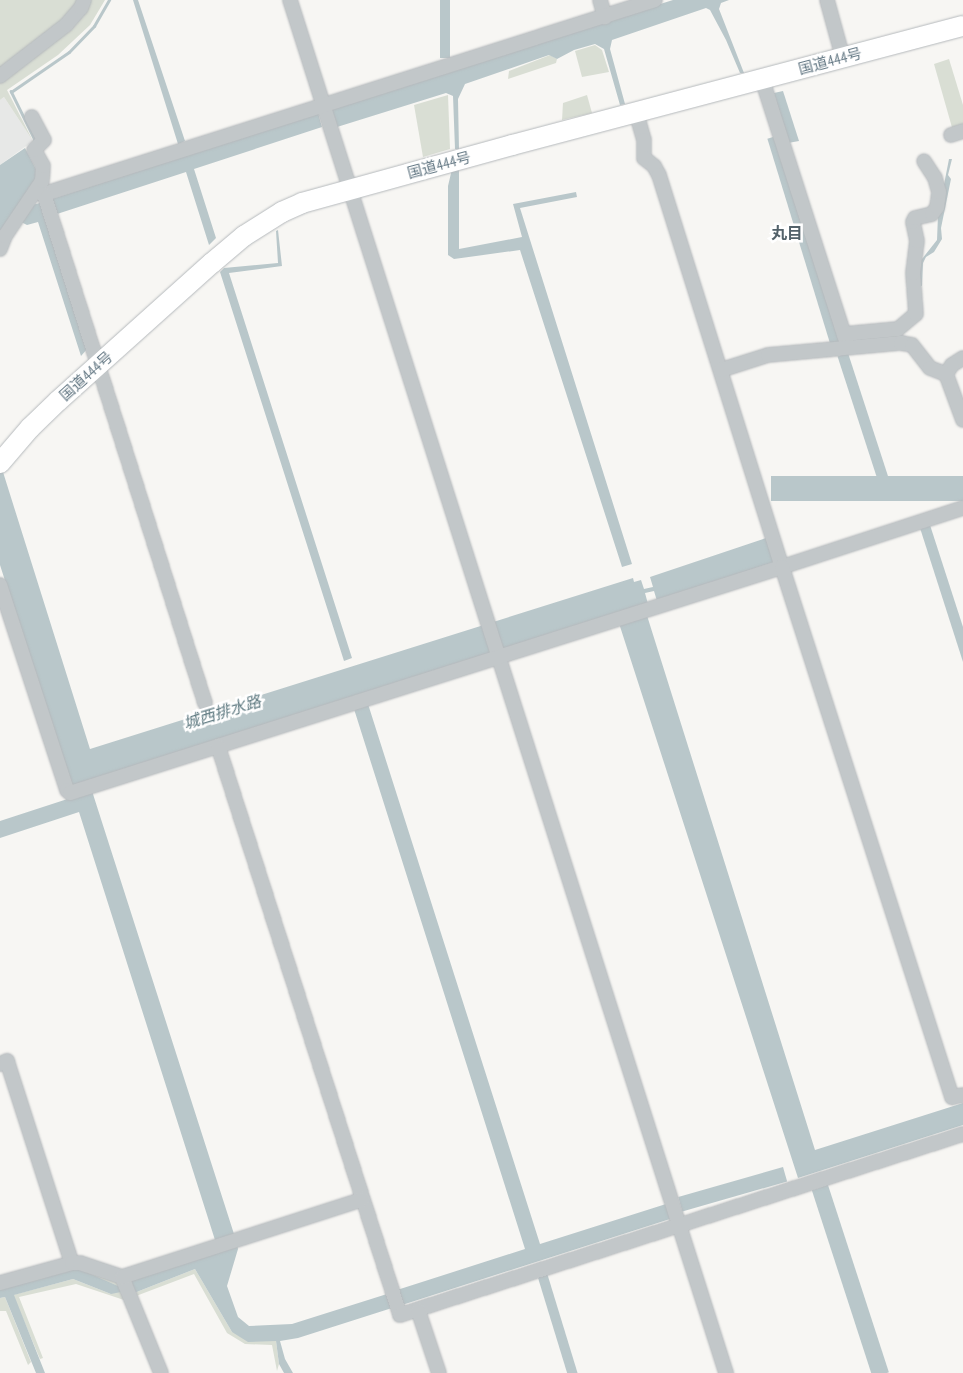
<!DOCTYPE html>
<meta charset="utf-8">
<style>
body{margin:0}
#map{position:relative;width:963px;height:1373px;overflow:hidden;background:#f7f6f3;font-family:"PT Sans Narrow","Noto Sans JP",sans-serif}
div>[style]{position:absolute}
.built>*{inset:0;background:#e7e8e7}
.green>*{inset:0;background:#d9ded4}
.water>*{inset:0;background:#b9c7ca;transform-origin:0 0}
.stream>*{height:2.5px;margin:-1.25px;padding:0 1.25px;transform-origin:1.25px;border-radius:1.25px;background:#b9c7ca}
.roads{filter:drop-shadow(0 0 1px #b5b9bc) drop-shadow(0 0 1px #b5b9bc)}
.minor>*{height:14px;margin:-7px;padding:0 7px;transform-origin:7px;border-radius:7px;background:#c2c7c9}
.highway>*{height:20px;margin:-10px;padding:0 10px;transform-origin:10px;border-radius:10px;background:#fff}
span{translate:-50% -50%;white-space:nowrap;text-align:center;line-height:1.15;-webkit-text-stroke:5px #fff;paint-order:stroke}
.street-label{font-size:15px;color:#657985}
.neighbourhood-label{font-size:16px;color:#53626a;font-weight:700}
.water-label{font-size:16px;color:#607b82;font-style:italic}
</style>
<div id="map">
<div class="built">
<i style="clip-path:polygon(4px 97px,33px 141px,0 165px,0 100px)"></i>
</div>
<div class="green">
<i style="clip-path:polygon(0 0,78px 0,64px 21px,0 69px)"></i>
<i style="clip-path:polygon(88px 0,105px 0,90px 25px,58px 55px,7px 90px,33px 141px,4px 97px,0 100px,0 82px)"></i>
<i style="clip-path:polygon(595px 45px,602px 50px,609px 72px,582px 77px,575px 51px)"></i>
<i style="clip-path:polygon(550px 55px,557px 59px,556px 63px,508px 79px,509px 71px)"></i>
<i style="clip-path:polygon(949px 59px,963px 105px,963px 128px,953px 131px,934px 64px)"></i>
<i style="clip-path:polygon(448px 95px,450px 149px,423px 157px,414px 105px)"></i>
<i style="clip-path:polygon(587px 95px,592px 113px,562px 120px,563px 103px)"></i>
<i style="clip-path:polygon(237px 1242px,134px 1293px,195px 1269px,232px 1332px,276px 1341px,279px 1364px,277px 1371px,272px 1345px,245px 1344px,227px 1333px,194px 1274px,136px 1296px,126px 1279px)"></i>
<i style="clip-path:polygon(76px 1265px,121px 1284px,124px 1300px,76px 1284px,19px 1297px,43px 1358px,40px 1359px,13px 1295px,73px 1279px,111px 1294px,75px 1267px)"></i>
<i style="clip-path:polygon(5px 1297px,31px 1362px,28px 1365px,6px 1311px,0 1311px,0 1298px)"></i>
</div>
<div class="water">
<i style="clip-path:polygon(133px 0,138px 0,185px 141px,181px 143px,178px 144px)"></i>
<i style="left:440px;top:0;width:10px;height:58px"></i>
<i style="clip-path:polygon(673px 0,729px 0,721px 3px,719px 9px,744px 73px,740px 73px,726px 40px,710px 10px,706px 8px,612px 40px,610px 49px,625px 104px,620px 105px,604px 49px,595px 44px,574px 50px,557px 59px,549px 55px,465px 84px,458px 99px,459px 149px,455px 149px,453px 96px,446px 93px,337px 127px,331px 108px)"></i>
<i style="clip-path:polygon(783px 91px,799px 141px,788px 143px,774px 93px)"></i>
<i style="clip-path:polygon(318px 113px,322px 127px,194px 169px,216px 238px,209px 245px,186px 172px,57px 214px,52px 199px)"></i>
<i style="left:776px;top:136px;width:218px;height:9px;rotate:73deg"></i>
<i style="clip-path:polygon(25px 148px,37px 171px,35px 182px,0 232px,0 165px)"></i>
<i style="clip-path:polygon(949px 159px,952px 159px,948px 175px,951px 179px,941px 228px,942px 239px,934px 252px,926px 257px,923px 263px,922px 286px,918px 285px,918px 264px,937px 240px,938px 215px)"></i>
<i style="clip-path:polygon(459px 167px,459px 249px,522px 237px,513px 204px,576px 192px,577px 197px,520px 208px,632px 564px,622px 567px,520px 250px,454px 259px,448px 255px,448px 186px,452px 169px)"></i>
<i style="clip-path:polygon(40px 203px,88px 348px,81px 356px,38px 222px,27px 225px,21px 222px,32px 205px)"></i>
<i style="clip-path:polygon(278px 230px,282px 266px,229px 273px,352px 658px,344px 661px,220px 272px,224px 268px,278px 263px,276px 231px)"></i>
<i style="left:848px;top:353px;width:143px;height:11px;rotate:72deg"></i>
<i style="clip-path:polygon(0 470px,3px 472px,90px 749px,633px 578px,634px 582px,641px 580px,644px 589px,653px 587px,650px 577px,766px 538px,774px 562px,657px 601px,654px 591px,645px 593px,648px 604px,644px 606px,815px 1150px,963px 1103px,963px 1125px,798px 1178px,616px 614px,71px 786px,0 565px)"></i>
<i style="left:963px;top:476px;width:25px;height:192px;rotate:90deg"></i>
<i style="clip-path:polygon(930px 525px,963px 627px,963px 662px,920px 528px)"></i>
<i style="clip-path:polygon(368px 704px,540px 1244px,666px 1204px,670px 1219px,402px 1305px,397px 1290px,525px 1249px,354px 709px)"></i>
<i style="clip-path:polygon(92px 791px,234px 1234px,215px 1240px,79px 812px,0 838px,0 821px)"></i>
<i style="left:783px;top:1167px;width:15px;height:109px;rotate:74deg"></i>
<i style="left:828px;top:1185px;width:197px;height:17px;rotate:72deg"></i>
<i style="clip-path:polygon(237px 1244px,238px 1249px,227px 1286px,238px 1317px,249px 1326px,292px 1324px,387px 1294px,392px 1308px,298px 1338px,280px 1341px,285px 1359px,293px 1373px,284px 1373px,279px 1364px,276px 1341px,248px 1342px,232px 1332px,195px 1269px,134px 1293px,130px 1284px,135px 1278px)"></i>
<i style="clip-path:polygon(75px 1267px,120px 1287px,121px 1292px,111px 1294px,73px 1279px,14px 1295px,45px 1373px,36px 1373px,5px 1297px,0 1298px,0 1287px)"></i>
<i style="left:547px;top:1273px;width:105px;height:10px;rotate:73deg"></i>
</div>
<div class="stream">
<i style="left:35px;top:141px;width:55px;rotate:-116.1deg"></i>
<i style="left:11px;top:92px;width:70px;rotate:-34.6deg"></i>
<i style="left:69px;top:52px;width:36px;rotate:-46deg"></i>
<i style="left:94px;top:26px;width:30px;rotate:-60deg"></i>
</div>
<div class="roads">
<div class="minor">
<i style="left:290px;top:0;width:1441px;rotate:72.38deg"></i>
<i style="left:600px;top:0;width:18px;rotate:74deg"></i>
<i style="left:827px;top:0;width:60px;rotate:74.6deg"></i>
<i style="left:0;top:76px;width:83px;rotate:-37.7deg"></i>
<i style="left:66px;top:25px;width:23px;rotate:-49deg"></i>
<i style="left:81px;top:8px;width:9px;rotate:-69deg"></i>
<i style="left:762px;top:79px;width:281px;rotate:72.2deg"></i>
<i style="left:636px;top:112px;width:29px;rotate:74deg"></i>
<i style="left:644px;top:140px;width:18px;rotate:90deg"></i>
<i style="left:644px;top:158px;width:13px;rotate:39deg"></i>
<i style="left:654px;top:166px;width:10px;rotate:61deg"></i>
<i style="left:659px;top:175px;width:411px;rotate:72.6deg"></i>
<i style="left:782px;top:567px;width:190px;rotate:-18.1deg"></i>
<i style="left:951px;top:135px;width:13px;rotate:-18deg"></i>
<i style="left:37px;top:191px;width:8px;rotate:23deg"></i>
<i style="left:44px;top:194px;width:641px;rotate:-17.62deg"></i>
<i style="left:44px;top:194px;width:534px;rotate:72.45deg"></i>
<i style="left:0;top:249px;width:14px;rotate:-69deg"></i>
<i style="left:5px;top:236px;width:66px;rotate:-56.1deg"></i>
<i style="left:42px;top:181px;width:15px;rotate:-86deg"></i>
<i style="left:43px;top:166px;width:18px;rotate:-119deg"></i>
<i style="left:34px;top:150px;width:14px;rotate:-45deg"></i>
<i style="left:44px;top:140px;width:26px;rotate:-118deg"></i>
<i style="left:844px;top:334px;width:54px;rotate:-5.3deg"></i>
<i style="left:898px;top:329px;width:23px;rotate:-40deg"></i>
<i style="left:916px;top:314px;width:41px;rotate:-94.2deg"></i>
<i style="left:913px;top:273px;width:32px;rotate:-83deg"></i>
<i style="left:917px;top:241px;width:19px;rotate:-102deg"></i>
<i style="left:913px;top:222px;width:4px;rotate:-63deg"></i>
<i style="left:915px;top:218px;width:17px;rotate:-13deg"></i>
<i style="left:932px;top:214px;width:9px;rotate:-54deg"></i>
<i style="left:937px;top:207px;width:15px;rotate:-82deg"></i>
<i style="left:939px;top:192px;width:15px;rotate:-106deg"></i>
<i style="left:935px;top:178px;width:20px;rotate:-123deg"></i>
<i style="left:963px;top:358px;width:13px;rotate:148deg"></i>
<i style="left:952px;top:365px;width:11px;rotate:124deg"></i>
<i style="left:946px;top:374px;width:49px;rotate:69.7deg"></i>
<i style="left:721px;top:370px;width:49px;rotate:-17.7deg"></i>
<i style="left:768px;top:355px;width:134px;rotate:-5.2deg"></i>
<i style="left:901px;top:343px;width:11px;rotate:10deg"></i>
<i style="left:912px;top:345px;width:29px;rotate:52deg"></i>
<i style="left:930px;top:368px;width:17px;rotate:21deg"></i>
<i style="left:0;top:585px;width:216px;rotate:71.9deg"></i>
<i style="left:67px;top:790px;width:4px;rotate:45deg"></i>
<i style="left:70px;top:793px;width:747px;rotate:-17.61deg"></i>
<i style="left:782px;top:567px;width:557px;rotate:72.22deg"></i>
<i style="left:952px;top:1097px;width:11px;rotate:-10deg"></i>
<i style="left:218px;top:746px;width:597px;rotate:72.26deg"></i>
<i style="left:400px;top:1315px;width:591px;rotate:-17.82deg"></i>
<i style="left:0;top:1064px;width:8px;rotate:-23deg"></i>
<i style="left:7px;top:1061px;width:212px;rotate:72.2deg"></i>
<i style="left:122px;top:1277px;width:104px;rotate:67.9deg"></i>
<i style="left:0;top:1283px;width:75px;rotate:-15.5deg"></i>
<i style="left:72px;top:1263px;width:8px"></i>
<i style="left:80px;top:1263px;width:44px;rotate:18.4deg"></i>
<i style="left:122px;top:1277px;width:253px;rotate:-17.9deg"></i>
<i style="left:418px;top:1310px;width:66px;rotate:71.6deg"></i>
</div>
<div class="highway">
<i style="left:0;top:463px;width:46px;rotate:-49.4deg"></i>
<i style="left:30px;top:428px;width:39px;rotate:-44deg"></i>
<i style="left:58px;top:401px;width:207px;rotate:-41.9deg"></i>
<i style="left:212px;top:263px;width:42px;rotate:-40.2deg"></i>
<i style="left:244px;top:236px;width:45px;rotate:-32.3deg"></i>
<i style="left:282px;top:212px;width:22px;rotate:-24deg"></i>
<i style="left:302px;top:203px;width:218px;rotate:-15.4deg"></i>
<i style="left:512px;top:145px;width:466px;rotate:-14.8deg"></i>
</div>
</div>
<div class="street-label">
<span style="left:830px;top:61px;rotate:-15deg">国道444号</span>
<span style="left:439px;top:165px;rotate:-15deg">国道444号</span>
<span style="left:86px;top:376px;rotate:-42deg">国道444号</span>
</div>
<div class="neighbourhood-label">
<span style="left:787px;top:233px">丸目</span>
</div>
<div class="water-label">
<span style="left:222px;top:712px;rotate:-17deg">城西排水路</span>
</div>
</div>
